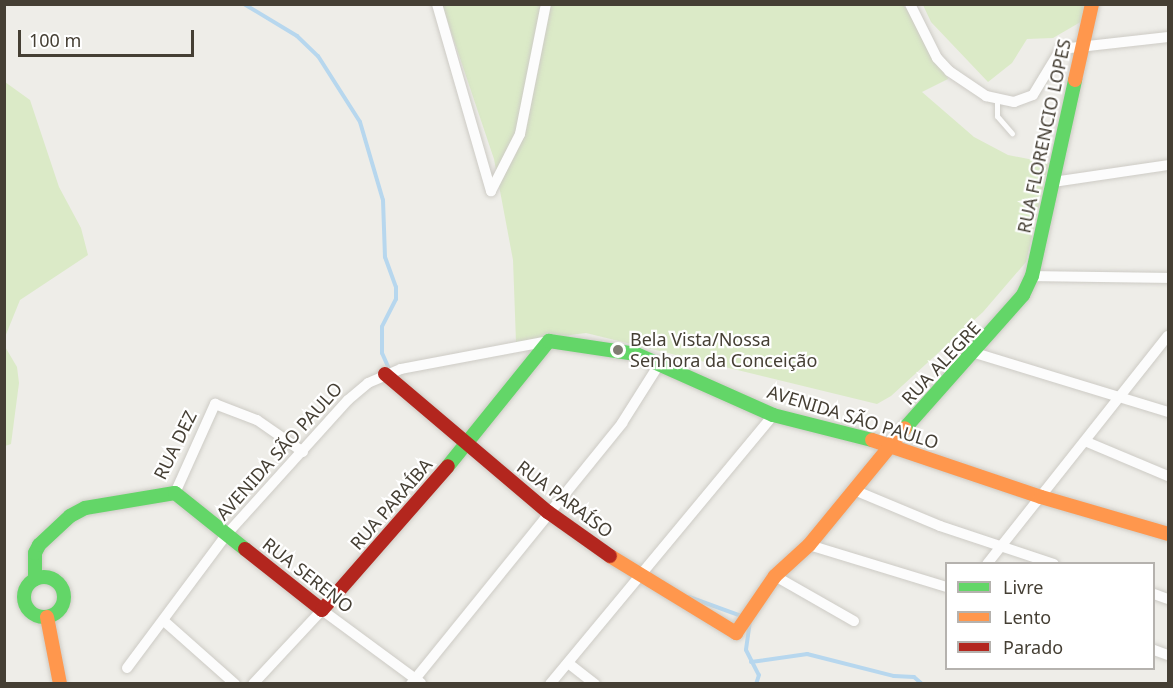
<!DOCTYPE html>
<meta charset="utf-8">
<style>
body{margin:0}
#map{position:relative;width:1173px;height:688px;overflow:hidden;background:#eeede8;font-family:"Noto Sans",sans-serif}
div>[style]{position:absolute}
.green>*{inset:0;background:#dbeac7}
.stream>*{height:4px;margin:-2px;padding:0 2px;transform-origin:2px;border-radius:2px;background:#b7d7ee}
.roads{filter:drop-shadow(0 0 2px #cdcbc5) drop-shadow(0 0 2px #cdcbc5)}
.lane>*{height:5px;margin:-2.5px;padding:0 2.5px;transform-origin:2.5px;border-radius:2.5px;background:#fcfcfc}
.street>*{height:10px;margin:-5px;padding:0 5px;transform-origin:5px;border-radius:5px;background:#fcfcfc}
.fast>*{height:14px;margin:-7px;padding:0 7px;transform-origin:7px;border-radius:7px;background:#63d668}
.fast>.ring{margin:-7px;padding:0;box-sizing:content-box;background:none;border:14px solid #63d668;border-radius:50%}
.slow>*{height:14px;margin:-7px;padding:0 7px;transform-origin:7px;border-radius:7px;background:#ff974d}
.jam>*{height:14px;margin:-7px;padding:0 7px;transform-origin:7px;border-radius:7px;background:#b3261e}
.dots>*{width:16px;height:16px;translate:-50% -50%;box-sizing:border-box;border:3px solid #fff;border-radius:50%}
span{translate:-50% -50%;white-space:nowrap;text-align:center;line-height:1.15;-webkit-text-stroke:4.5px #fff;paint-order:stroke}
.street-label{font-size:18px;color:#453f34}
.poi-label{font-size:18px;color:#453f34}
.left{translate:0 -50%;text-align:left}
.frame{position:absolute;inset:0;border:6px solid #453f34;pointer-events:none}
.legend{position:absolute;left:945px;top:562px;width:210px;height:108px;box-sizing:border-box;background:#fff;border:2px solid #b5b2ae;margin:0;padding:8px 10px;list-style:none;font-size:18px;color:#453f34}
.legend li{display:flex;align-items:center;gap:12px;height:30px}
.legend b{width:30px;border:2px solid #b5b2ae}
.scale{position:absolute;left:18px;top:30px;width:176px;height:27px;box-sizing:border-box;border:3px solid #453f34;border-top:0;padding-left:8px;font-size:18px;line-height:21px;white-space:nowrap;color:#453f34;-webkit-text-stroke:4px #fff;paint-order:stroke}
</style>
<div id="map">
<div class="green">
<i style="clip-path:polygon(442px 5px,903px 5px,932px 40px,948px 79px,922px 92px,974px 137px,1008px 155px,1049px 163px,1026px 262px,983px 312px,891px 396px,877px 404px,586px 333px,516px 342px,513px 260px,494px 159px)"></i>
<i style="clip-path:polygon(923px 5px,1086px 5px,1084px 20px,1053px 38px,1027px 39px,1012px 63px,988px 82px,931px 22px)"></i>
<i style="clip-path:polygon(5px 82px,30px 100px,59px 187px,81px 228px,88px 255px,20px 300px,5px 337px)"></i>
<i style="clip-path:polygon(4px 345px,17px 367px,19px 383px,11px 444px,5px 446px)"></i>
</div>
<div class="stream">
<i style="left:244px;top:4px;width:62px;rotate:31.1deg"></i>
<i style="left:297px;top:36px;width:29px;rotate:44deg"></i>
<i style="left:318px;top:56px;width:78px;rotate:57.5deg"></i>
<i style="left:360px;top:122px;width:81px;rotate:73.6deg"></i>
<i style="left:383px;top:200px;width:57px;rotate:88deg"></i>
<i style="left:385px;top:257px;width:32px;rotate:70deg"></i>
<i style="left:396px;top:287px;width:12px;rotate:90deg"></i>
<i style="left:396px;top:299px;width:31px;rotate:117deg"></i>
<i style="left:382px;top:327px;width:26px;rotate:90deg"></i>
<i style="left:382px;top:353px;width:17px;rotate:66deg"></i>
<i style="left:689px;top:597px;width:59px;rotate:20deg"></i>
<i style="left:750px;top:621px;width:29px;rotate:98deg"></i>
<i style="left:746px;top:650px;width:28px;rotate:63deg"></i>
<i style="left:759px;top:675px;width:9px;rotate:108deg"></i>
<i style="left:751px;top:662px;width:57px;rotate:-8.1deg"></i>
<i style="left:807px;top:654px;width:90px;rotate:14.2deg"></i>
<i style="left:894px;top:676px;width:20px;rotate:3deg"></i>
<i style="left:914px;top:677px;width:11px;rotate:41deg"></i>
</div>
<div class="roads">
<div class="lane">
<i style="left:997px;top:100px;width:16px;rotate:90deg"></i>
<i style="left:997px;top:116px;width:23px;rotate:49deg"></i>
</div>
<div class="street">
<i style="left:437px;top:4px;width:195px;rotate:73.9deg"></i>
<i style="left:491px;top:191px;width:64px;rotate:-63deg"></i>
<i style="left:520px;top:134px;width:133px;rotate:-78.7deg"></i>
<i style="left:910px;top:4px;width:60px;rotate:63.4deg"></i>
<i style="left:937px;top:58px;width:18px;rotate:47deg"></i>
<i style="left:949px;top:71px;width:45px;rotate:34deg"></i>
<i style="left:986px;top:96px;width:29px;rotate:12deg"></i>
<i style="left:1014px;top:102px;width:20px;rotate:-20deg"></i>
<i style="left:1033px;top:95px;width:54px;rotate:-58.7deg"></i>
<i style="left:1061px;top:49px;width:108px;rotate:-6.4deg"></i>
<i style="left:1053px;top:182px;width:116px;rotate:-8.4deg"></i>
<i style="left:1032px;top:276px;width:136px;rotate:0.8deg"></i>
<i style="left:975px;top:353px;width:202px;rotate:17deg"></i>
<i style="left:1087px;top:442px;width:88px;rotate:22.8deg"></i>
<i style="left:854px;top:490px;width:93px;rotate:22.7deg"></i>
<i style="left:940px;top:526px;width:120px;rotate:18.4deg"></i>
<i style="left:175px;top:493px;width:98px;rotate:-65.8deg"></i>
<i style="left:215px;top:404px;width:45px;rotate:20.9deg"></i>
<i style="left:257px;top:420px;width:56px;rotate:34.8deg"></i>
<i style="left:809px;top:545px;width:143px;rotate:17deg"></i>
<i style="left:987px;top:564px;width:291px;rotate:-51.6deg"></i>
<i style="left:775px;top:576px;width:91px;rotate:29.7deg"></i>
<i style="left:1154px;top:594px;width:15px;rotate:20deg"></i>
<i style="left:164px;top:621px;width:95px;rotate:41.6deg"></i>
<i style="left:1154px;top:650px;width:15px;rotate:20deg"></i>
<i style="left:568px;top:663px;width:34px;rotate:38deg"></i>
<i style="left:127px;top:668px;width:166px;rotate:-53.3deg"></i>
<i style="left:226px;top:535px;width:182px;rotate:-47.9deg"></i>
<i style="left:348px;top:400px;width:26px;rotate:-40deg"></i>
<i style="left:368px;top:383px;width:36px;rotate:-23deg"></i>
<i style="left:401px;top:369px;width:151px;rotate:-10.7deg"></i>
<i style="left:253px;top:684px;width:101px;rotate:-47deg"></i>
<i style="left:322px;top:610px;width:123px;rotate:36.4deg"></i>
<i style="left:411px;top:684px;width:336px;rotate:-51deg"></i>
<i style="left:622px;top:423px;width:71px;rotate:-57.7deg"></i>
<i style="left:550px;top:684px;width:349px;rotate:-50.3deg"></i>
</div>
<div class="fast">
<i style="left:905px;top:428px;width:178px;rotate:-48.4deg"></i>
<i style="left:1023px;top:295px;width:21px;rotate:-65deg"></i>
<i style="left:1032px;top:276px;width:201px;rotate:-77.6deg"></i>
<i style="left:448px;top:466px;width:161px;rotate:-51.1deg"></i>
<i style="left:549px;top:341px;width:88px;rotate:8.5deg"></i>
<i style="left:636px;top:354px;width:150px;rotate:24deg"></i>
<i style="left:773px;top:415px;width:102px;rotate:14.2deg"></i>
<i class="ring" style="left:24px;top:577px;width:26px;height:26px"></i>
<i style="left:35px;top:579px;width:26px;rotate:-90deg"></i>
<i style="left:35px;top:553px;width:9px;rotate:-63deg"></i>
<i style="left:39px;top:545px;width:42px;rotate:-43.1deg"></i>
<i style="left:70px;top:516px;width:17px;rotate:-28deg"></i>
<i style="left:85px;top:508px;width:91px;rotate:-9.5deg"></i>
<i style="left:175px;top:493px;width:90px;rotate:38.7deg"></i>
</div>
<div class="slow">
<i style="left:1075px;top:80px;width:78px;rotate:-77.4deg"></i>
<i style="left:872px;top:440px;width:178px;rotate:18.6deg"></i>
<i style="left:1041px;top:497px;width:132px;rotate:16.2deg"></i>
<i style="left:610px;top:556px;width:148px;rotate:31.4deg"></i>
<i style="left:736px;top:633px;width:69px;rotate:-55.6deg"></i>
<i style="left:775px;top:576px;width:46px;rotate:-42.4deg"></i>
<i style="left:809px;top:545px;width:151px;rotate:-50.6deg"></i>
<i style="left:47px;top:617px;width:68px;rotate:79deg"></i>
</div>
<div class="jam">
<i style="left:385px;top:374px;width:214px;rotate:40.3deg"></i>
<i style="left:548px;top:512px;width:76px;rotate:35.4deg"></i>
<i style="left:245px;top:549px;width:98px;rotate:38.4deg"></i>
<i style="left:322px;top:610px;width:191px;rotate:-48.8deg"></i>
</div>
</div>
<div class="dots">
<i style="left:618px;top:350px;background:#807c73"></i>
</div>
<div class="street-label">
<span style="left:1044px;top:136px;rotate:-78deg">RUA FLORENCIO LOPES</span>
<span style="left:941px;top:363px;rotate:-47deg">RUA ALEGRE</span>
<span style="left:853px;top:417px;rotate:17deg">AVENIDA SÃO PAULO</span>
<span style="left:175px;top:445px;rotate:-64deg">RUA DEZ</span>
<span style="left:279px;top:451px;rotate:-48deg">AVENIDA SÃO PAULO</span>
<span style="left:565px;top:499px;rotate:37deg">RUA PARAÍSO</span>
<span style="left:391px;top:504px;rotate:-49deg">RUA PARAÍBA</span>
<span style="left:308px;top:575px;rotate:38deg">RUA SERENO</span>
</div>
<div class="poi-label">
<span class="left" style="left:630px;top:350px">Bela Vista/Nossa<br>Senhora da Conceição</span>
</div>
<div class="frame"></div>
<ul class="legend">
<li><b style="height:8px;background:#63d668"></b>Livre</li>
<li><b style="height:8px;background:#ff974d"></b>Lento</li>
<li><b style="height:8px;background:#b3261e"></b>Parado</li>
</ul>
<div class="scale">100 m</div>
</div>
